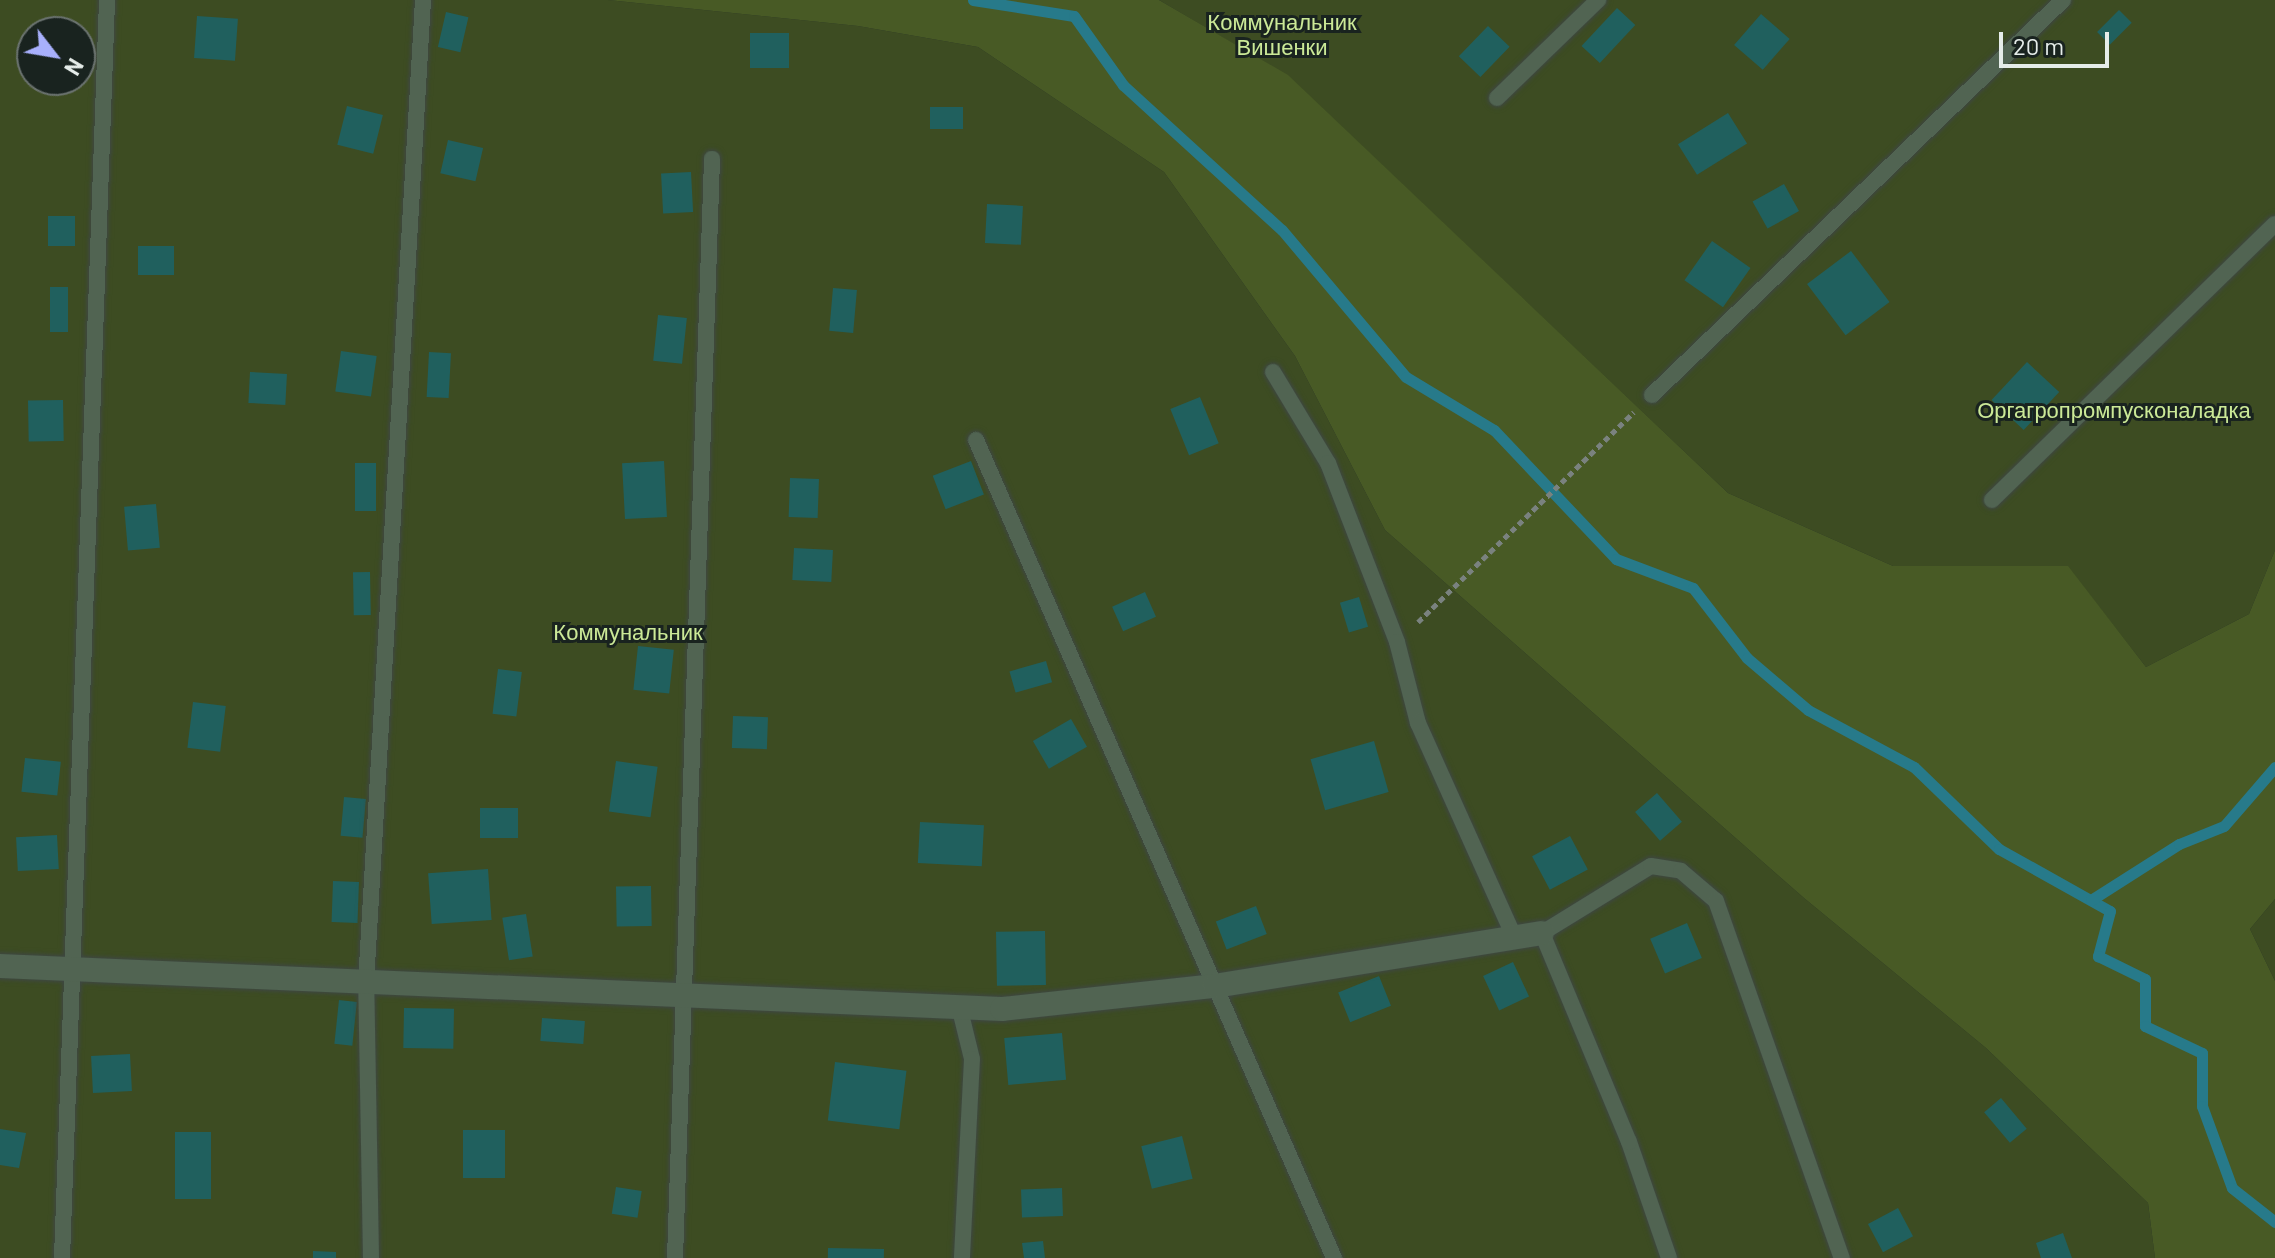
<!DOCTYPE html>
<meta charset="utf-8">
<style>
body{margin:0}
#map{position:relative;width:2275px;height:1258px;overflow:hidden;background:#232c28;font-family:Barlow,sans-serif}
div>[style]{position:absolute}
.green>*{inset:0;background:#3d4c22}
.forest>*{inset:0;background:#485a25}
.stream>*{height:11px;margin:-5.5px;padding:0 5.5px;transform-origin:5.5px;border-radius:5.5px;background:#277a8a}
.building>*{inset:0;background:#20605e;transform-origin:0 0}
.path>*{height:5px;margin-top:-2.5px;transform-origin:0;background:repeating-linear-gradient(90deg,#7a827f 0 6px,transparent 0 10px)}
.roads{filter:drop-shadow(0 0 2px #3e4743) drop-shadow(0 0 2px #3e4743)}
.lane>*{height:16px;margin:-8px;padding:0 8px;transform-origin:8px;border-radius:8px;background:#516452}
.street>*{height:24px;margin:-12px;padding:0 12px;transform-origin:12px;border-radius:12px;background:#516452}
span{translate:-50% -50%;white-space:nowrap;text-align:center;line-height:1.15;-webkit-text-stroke:6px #19231f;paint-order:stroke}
.park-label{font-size:22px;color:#cbe997}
.north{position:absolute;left:16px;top:16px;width:80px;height:80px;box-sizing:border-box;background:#19231f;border:2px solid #6b7370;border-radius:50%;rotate:121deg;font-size:22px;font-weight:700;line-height:32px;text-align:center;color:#e5ece9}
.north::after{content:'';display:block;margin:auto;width:28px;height:36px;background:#a8b0fc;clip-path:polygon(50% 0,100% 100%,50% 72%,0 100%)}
.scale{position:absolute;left:1999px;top:32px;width:110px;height:36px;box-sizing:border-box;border:4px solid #e5ece9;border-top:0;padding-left:10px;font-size:24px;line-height:28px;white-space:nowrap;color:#e5ece9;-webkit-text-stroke:6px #19231f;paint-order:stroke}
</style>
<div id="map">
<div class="green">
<i style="clip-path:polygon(evenodd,0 0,608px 0,858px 26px,978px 47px,1164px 172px,1295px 356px,1385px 530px,1804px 898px,1986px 1048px,2148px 1203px,2155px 1258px,0 1258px,0 0,32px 32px,80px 32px,80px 80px,32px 80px,32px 32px)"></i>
<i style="clip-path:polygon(1159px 0,2275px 0,2275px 550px,2249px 614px,2146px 667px,2067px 566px,1893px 566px,1728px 493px,1288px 76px)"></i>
<i style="clip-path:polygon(2275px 899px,2275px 981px,2250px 929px)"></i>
</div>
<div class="forest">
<i style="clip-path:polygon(608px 0,1159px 0,1288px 75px,1728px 493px,1893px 566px,2068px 566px,2146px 667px,2249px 614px,2275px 550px,2275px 899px,2250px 929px,2275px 981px,2275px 1258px,2155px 1258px,2148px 1203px,1986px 1048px,1804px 898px,1385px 530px,1295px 356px,1164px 172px,978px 47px,858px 26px)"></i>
</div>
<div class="stream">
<i style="left:973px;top:0;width:102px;rotate:9deg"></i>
<i style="left:1074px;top:16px;width:85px;rotate:54.6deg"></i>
<i style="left:1123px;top:85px;width:215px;rotate:42.4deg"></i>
<i style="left:1282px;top:230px;width:192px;rotate:49.9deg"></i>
<i style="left:1406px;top:377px;width:103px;rotate:31.1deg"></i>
<i style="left:1494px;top:430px;width:178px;rotate:46.6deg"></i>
<i style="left:1616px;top:559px;width:82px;rotate:20.6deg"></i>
<i style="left:1693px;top:588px;width:88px;rotate:52.4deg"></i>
<i style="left:1747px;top:658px;width:80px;rotate:40.4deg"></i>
<i style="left:1808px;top:710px;width:120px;rotate:28.3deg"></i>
<i style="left:1914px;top:767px;width:118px;rotate:44deg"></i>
<i style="left:1999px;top:849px;width:127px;rotate:29.2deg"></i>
<i style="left:2110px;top:911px;width:47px;rotate:104.9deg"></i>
<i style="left:2098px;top:956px;width:52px;rotate:26.1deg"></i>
<i style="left:2145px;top:979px;width:47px;rotate:90deg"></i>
<i style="left:2145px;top:1026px;width:63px;rotate:25.3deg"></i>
<i style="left:2202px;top:1053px;width:53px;rotate:90deg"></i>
<i style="left:2202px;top:1106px;width:87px;rotate:69.9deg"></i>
<i style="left:2232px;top:1188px;width:55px;rotate:38.3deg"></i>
<i style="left:2091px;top:900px;width:104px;rotate:-32.5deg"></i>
<i style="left:2179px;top:844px;width:48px;rotate:-21.8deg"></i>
<i style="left:2224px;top:826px;width:78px;rotate:-49.2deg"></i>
</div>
<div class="building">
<i style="left:1617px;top:8px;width:25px;height:52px;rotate:43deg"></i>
<i style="left:2119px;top:10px;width:18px;height:31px;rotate:45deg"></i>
<i style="left:446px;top:12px;width:23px;height:36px;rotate:13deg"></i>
<i style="left:1761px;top:14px;width:38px;height:41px;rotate:41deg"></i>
<i style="left:197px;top:16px;width:41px;height:42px;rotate:4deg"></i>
<i style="left:1488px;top:26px;width:30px;height:42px;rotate:44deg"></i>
<i style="left:750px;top:33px;width:39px;height:35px"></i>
<i style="left:347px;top:106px;width:37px;height:40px;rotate:14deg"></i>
<i style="left:930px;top:107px;width:33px;height:22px"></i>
<i style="left:1728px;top:113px;width:36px;height:59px;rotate:58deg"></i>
<i style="left:448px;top:140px;width:36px;height:34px;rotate:13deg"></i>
<i style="left:691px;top:172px;width:40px;height:30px;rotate:87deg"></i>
<i style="left:1784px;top:184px;width:31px;height:36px;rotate:61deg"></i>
<i style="left:987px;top:204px;width:36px;height:39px;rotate:3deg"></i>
<i style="left:48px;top:216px;width:27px;height:30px"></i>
<i style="left:1712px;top:241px;width:47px;height:48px;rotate:35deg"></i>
<i style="left:138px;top:246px;width:36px;height:29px"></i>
<i style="left:1851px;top:251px;width:64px;height:55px;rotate:53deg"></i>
<i style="left:50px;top:287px;width:18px;height:45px"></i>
<i style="left:833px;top:288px;width:24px;height:43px;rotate:5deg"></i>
<i style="left:658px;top:315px;width:29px;height:46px;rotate:6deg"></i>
<i style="left:341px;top:351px;width:36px;height:41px;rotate:8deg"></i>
<i style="left:429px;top:352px;width:22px;height:45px;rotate:3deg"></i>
<i style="left:2027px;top:362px;width:44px;height:52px;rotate:43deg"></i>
<i style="left:250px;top:372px;width:37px;height:31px;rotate:3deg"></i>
<i style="left:1200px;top:397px;width:50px;height:32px;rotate:68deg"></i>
<i style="left:63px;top:400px;width:41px;height:35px;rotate:89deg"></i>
<i style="left:664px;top:461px;width:56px;height:42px;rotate:87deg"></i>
<i style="left:971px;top:461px;width:36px;height:41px;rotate:69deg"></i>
<i style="left:355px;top:463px;width:21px;height:48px"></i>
<i style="left:790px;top:478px;width:29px;height:39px;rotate:2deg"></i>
<i style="left:156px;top:504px;width:44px;height:32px;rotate:85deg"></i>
<i style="left:794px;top:548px;width:39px;height:32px;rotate:3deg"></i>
<i style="left:370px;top:572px;width:43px;height:17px;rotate:89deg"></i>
<i style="left:1145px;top:592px;width:27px;height:36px;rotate:66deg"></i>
<i style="left:1359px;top:597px;width:31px;height:20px;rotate:73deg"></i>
<i style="left:638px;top:646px;width:36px;height:44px;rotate:6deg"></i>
<i style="left:1046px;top:661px;width:22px;height:38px;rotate:74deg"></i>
<i style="left:498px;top:669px;width:24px;height:45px;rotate:7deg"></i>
<i style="left:193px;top:702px;width:33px;height:46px;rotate:7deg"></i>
<i style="left:733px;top:716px;width:35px;height:32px;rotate:2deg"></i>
<i style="left:1071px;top:719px;width:32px;height:44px;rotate:60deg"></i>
<i style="left:1374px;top:741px;width:53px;height:66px;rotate:74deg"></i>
<i style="left:25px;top:758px;width:36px;height:34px;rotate:6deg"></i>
<i style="left:616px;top:761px;width:42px;height:51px;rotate:8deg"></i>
<i style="left:1657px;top:793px;width:38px;height:29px;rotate:49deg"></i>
<i style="left:344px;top:797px;width:22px;height:39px;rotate:5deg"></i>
<i style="left:518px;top:808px;width:30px;height:38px;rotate:90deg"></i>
<i style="left:920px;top:822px;width:64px;height:41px;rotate:3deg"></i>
<i style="left:57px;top:835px;width:34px;height:41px;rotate:87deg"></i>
<i style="left:1570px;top:836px;width:38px;height:43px;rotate:62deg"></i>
<i style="left:488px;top:869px;width:51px;height:60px;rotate:86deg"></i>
<i style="left:333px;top:881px;width:26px;height:41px;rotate:2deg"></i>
<i style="left:651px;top:886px;width:40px;height:35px;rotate:89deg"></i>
<i style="left:1256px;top:906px;width:30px;height:43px;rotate:69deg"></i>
<i style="left:526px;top:914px;width:43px;height:24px;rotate:81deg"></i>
<i style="left:1687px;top:923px;width:38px;height:40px;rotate:67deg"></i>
<i style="left:1045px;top:931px;width:54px;height:49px;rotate:89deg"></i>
<i style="left:1513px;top:962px;width:38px;height:33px;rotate:65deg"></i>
<i style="left:1379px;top:976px;width:32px;height:44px;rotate:68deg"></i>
<i style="left:339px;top:1000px;width:18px;height:44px;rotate:6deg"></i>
<i style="left:404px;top:1008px;width:50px;height:40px;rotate:1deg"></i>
<i style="left:542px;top:1018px;width:43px;height:23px;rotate:4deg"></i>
<i style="left:1062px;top:1033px;width:47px;height:58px;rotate:85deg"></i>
<i style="left:130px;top:1054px;width:37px;height:39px;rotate:87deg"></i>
<i style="left:835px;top:1062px;width:72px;height:59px;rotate:7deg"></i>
<i style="left:2001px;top:1098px;width:40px;height:22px;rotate:50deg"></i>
<i style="clip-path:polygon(0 1129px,26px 1133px,19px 1168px,0 1165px)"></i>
<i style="left:463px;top:1130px;width:42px;height:48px"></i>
<i style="left:175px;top:1132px;width:36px;height:67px"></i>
<i style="left:1182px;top:1136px;width:44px;height:42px;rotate:76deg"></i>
<i style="left:616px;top:1187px;width:26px;height:27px;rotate:9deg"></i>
<i style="left:1062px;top:1188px;width:28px;height:41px;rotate:88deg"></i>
<i style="left:1898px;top:1208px;width:32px;height:34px;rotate:62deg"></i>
<i style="clip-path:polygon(2063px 1233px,2072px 1258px,2041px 1258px,2036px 1243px)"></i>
<i style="clip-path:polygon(1043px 1241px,1045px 1258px,1024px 1258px,1022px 1243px)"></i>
<i style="left:828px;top:1248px;width:56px;height:10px;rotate:1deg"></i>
<i style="clip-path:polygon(313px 1251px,336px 1252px,336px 1258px,313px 1258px)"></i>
</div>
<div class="path">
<i style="left:1418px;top:622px;width:301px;rotate:-44.2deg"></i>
</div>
<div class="roads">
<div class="lane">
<i style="left:1497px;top:98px;width:141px;rotate:-44.1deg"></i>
<i style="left:1273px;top:372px;width:106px;rotate:58.9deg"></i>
<i style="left:1328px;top:463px;width:192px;rotate:68.9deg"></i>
<i style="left:1397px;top:642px;width:84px;rotate:75.5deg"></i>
<i style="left:1418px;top:723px;width:235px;rotate:65.8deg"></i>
<i style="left:1652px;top:395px;width:570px;rotate:-43.86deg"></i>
<i style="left:976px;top:440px;width:893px;rotate:66.36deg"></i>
<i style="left:1992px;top:500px;width:395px;rotate:-44.3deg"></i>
<i style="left:960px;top:1010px;width:50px;rotate:76.2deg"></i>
<i style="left:972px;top:1059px;width:199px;rotate:92.9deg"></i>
<i style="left:62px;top:1258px;width:1259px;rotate:-87.95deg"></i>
<i style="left:371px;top:1258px;width:275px;rotate:-91deg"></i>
<i style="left:366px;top:983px;width:985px;rotate:-86.68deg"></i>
<i style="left:675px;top:1258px;width:1100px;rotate:-88.07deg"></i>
<i style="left:1669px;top:1258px;width:123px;rotate:-109deg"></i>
<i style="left:1629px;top:1142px;width:226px;rotate:-112.6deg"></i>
<i style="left:1542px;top:933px;width:128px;rotate:-31.6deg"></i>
<i style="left:1651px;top:866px;width:30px;rotate:9deg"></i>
<i style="left:1681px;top:871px;width:46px;rotate:40.6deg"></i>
<i style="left:1716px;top:901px;width:379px;rotate:70.6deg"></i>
</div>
<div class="street">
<i style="left:0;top:966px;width:1003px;rotate:2.46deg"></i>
<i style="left:1002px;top:1009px;width:214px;rotate:-6.2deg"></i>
<i style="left:1215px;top:986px;width:331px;rotate:-9.2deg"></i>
</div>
</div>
<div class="park-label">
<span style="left:1282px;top:34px">Коммунальник<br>Вишенки</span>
<span style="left:2114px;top:410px">Оргагропромпусконаладка</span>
<span style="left:628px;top:632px">Коммунальник</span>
</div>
<div class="north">N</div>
<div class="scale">20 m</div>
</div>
